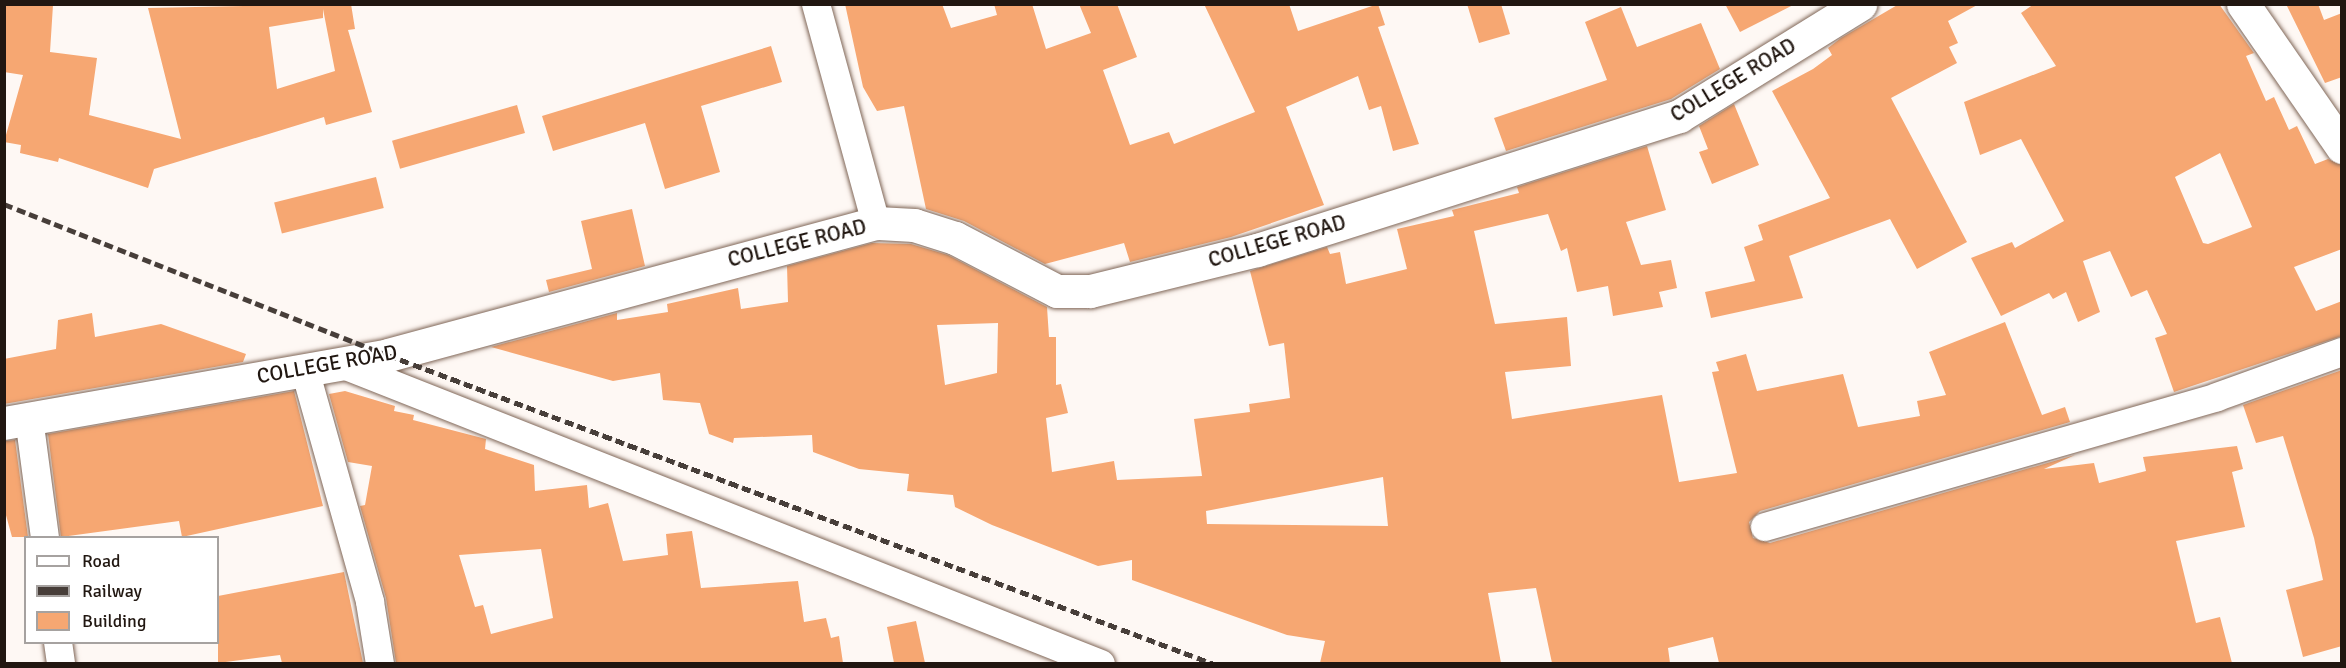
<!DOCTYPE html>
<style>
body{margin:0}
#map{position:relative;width:2346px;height:668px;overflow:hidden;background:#fef8f4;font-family:Signika,sans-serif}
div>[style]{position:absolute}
.building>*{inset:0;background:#f6a772;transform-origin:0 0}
.roads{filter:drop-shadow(0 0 2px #806758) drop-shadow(0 0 2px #806758)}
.street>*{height:28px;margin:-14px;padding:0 14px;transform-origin:14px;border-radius:14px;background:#fff}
.secondary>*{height:33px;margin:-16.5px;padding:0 16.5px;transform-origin:16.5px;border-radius:16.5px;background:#fff}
.rail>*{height:4.5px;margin-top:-2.25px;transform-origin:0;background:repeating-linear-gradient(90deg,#473e39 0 9px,transparent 0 13.5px)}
span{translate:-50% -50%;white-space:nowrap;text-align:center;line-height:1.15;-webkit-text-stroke:4.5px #fff;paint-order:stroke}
.street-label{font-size:21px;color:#211711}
.frame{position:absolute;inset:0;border:6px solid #211711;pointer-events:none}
.legend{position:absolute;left:24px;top:536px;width:195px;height:108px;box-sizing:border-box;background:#fff;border:2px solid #a6a2a0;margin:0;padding:8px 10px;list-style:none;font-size:18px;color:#211711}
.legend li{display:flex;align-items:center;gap:12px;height:30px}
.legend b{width:30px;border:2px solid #a6a2a0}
</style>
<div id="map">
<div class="building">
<i style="clip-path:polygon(evenodd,4px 4px,53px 5px,50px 52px,97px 58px,89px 115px,181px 139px,148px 8px,351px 4px,355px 29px,348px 30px,372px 112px,326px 125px,324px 117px,154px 169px,148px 188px,59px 158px,58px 162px,20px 153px,21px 145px,4px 142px,23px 75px,4px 72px,4px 4px,323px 9px,335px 71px,277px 89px,269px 27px,323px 18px,323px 9px)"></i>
<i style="clip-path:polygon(845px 4px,942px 4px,951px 28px,997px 15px,994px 4px,1032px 4px,1046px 49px,1091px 33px,1079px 4px,1117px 4px,1137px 57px,1103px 70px,1130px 145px,1169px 132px,1174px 144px,1255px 112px,1204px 4px,1289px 4px,1298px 31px,1378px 4px,1385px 25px,1378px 27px,1419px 144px,1393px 151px,1381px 106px,1369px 110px,1358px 76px,1286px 107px,1324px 205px,1231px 237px,1130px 262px,1124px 243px,1045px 264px,964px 221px,926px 209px,904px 106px,877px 111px,863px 87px)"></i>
<i style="clip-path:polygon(1467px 4px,1501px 4px,1510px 34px,1479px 43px)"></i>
<i style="clip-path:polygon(1725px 4px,1795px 4px,1740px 32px)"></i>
<i style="clip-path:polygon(1899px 4px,1979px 4px,1948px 21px,1958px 43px,1949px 47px,1957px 63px,1891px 98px,1967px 242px,1917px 269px,1890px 219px,1789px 256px,1803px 298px,1711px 318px,1705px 292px,1755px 281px,1744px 247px,1763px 240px,1758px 225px,1830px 198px,1772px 91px,1813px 69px,1832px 55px,1828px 48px,1841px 38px)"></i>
<i style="clip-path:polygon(evenodd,2034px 4px,2219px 4px,2254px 53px,2246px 56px,2266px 101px,2274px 97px,2289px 130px,2297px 126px,2315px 164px,2328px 159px,2342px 165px,2342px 249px,2294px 267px,2316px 311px,2342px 301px,2342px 336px,2174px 392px,2155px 338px,2167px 334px,2147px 290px,2131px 297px,2110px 251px,2083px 261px,2100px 312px,2078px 322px,2066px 292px,2053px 299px,2049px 293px,2001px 316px,1971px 258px,2012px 242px,2015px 248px,2064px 221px,2021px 139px,1980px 155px,1964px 102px,2056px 66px,2021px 13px,2034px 4px,2220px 153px,2252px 227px,2208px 244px,2203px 243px,2175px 177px,2220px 153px)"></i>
<i style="clip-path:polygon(2286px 4px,2318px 4px,2324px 20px,2342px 13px,2342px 77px,2325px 83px)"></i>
<i style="clip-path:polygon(1621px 7px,1637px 47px,1701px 23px,1720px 69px,1671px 99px,1506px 151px,1494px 118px,1607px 80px,1585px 22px)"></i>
<i style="clip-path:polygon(771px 46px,782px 82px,701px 106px,720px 172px,665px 189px,645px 123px,553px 151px,542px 116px)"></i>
<i style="clip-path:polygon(1734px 104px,1759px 165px,1712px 184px,1699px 152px,1708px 149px,1699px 126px)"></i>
<i style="left:517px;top:105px;width:29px;height:130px;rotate:74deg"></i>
<i style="clip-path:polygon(evenodd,1647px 146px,1666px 210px,1626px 222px,1641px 265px,1671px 260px,1677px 288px,1659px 292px,1663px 307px,1613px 316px,1608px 286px,1577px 292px,1567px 248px,1561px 251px,1548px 214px,1474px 231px,1495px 324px,1567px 317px,1571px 366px,1505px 372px,1512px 419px,1662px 395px,1679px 482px,1737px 473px,1712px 372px,1719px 371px,1716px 362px,1746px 354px,1757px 391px,1843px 374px,1858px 427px,1920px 416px,1917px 401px,1946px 395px,1929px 352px,2005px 322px,2042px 415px,2065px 407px,2070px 422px,1760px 511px,1749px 522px,1753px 538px,1770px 543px,2075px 455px,2044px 469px,2094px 463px,2099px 483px,2146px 471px,2143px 457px,2237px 446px,2243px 469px,2232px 472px,2245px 527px,2176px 541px,2196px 623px,2220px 617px,2232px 663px,1719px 663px,1713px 637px,1668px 648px,1670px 663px,1552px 663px,1536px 588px,1488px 593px,1501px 663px,1320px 663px,1325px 641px,1287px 635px,1132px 580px,1132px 560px,1098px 566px,992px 525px,955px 507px,953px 495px,907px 491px,909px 474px,859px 469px,813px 452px,812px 435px,734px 438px,733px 443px,709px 434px,700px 403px,663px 400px,660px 373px,613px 381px,491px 347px,617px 313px,617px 320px,668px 312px,667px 304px,738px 288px,741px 309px,788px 302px,787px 266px,872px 243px,911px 244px,948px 255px,1047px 307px,1049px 337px,1056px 337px,1056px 385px,1061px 384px,1068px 413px,1046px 418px,1052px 472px,1114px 461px,1117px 480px,1202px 476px,1194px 419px,1250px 412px,1249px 404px,1290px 398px,1284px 343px,1269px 346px,1250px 271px,1327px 247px,1330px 254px,1340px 252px,1346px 284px,1407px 269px,1397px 229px,1454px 216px,1452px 210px,1519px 193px,1517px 187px,1647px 146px,998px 323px,997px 373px,945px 385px,937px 325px,998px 323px,1647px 146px,1383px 477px,1388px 526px,1207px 524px,1206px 511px,1383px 477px)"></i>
<i style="left:376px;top:177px;width:32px;height:105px;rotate:76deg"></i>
<i style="clip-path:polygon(632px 209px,645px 266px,549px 292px,546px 280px,592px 269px,581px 221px)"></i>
<i style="clip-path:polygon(92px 313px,95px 337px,161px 324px,246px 354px,243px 362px,4px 404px,4px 359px,56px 349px,58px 320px)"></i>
<i style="clip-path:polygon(2342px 370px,2342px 646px,2303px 657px,2286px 590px,2323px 580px,2314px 538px,2283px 436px,2256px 443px,2243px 405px)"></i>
<i style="clip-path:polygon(294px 391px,323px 506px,182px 537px,179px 521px,61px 537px,48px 434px)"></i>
<i style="clip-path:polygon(evenodd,345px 391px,395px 406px,394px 411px,414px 415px,413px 420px,486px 439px,485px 449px,534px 465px,535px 491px,587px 485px,589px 508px,608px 503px,623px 561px,668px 555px,666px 534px,692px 531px,701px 588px,798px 581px,804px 622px,826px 618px,831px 638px,839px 636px,843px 663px,396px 663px,386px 598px,360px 506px,365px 505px,372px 466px,348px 462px,329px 394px,345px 391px,541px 549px,553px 618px,491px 634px,483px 605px,475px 607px,459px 555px,541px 549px)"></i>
<i style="clip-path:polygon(15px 440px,28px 537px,12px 537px,4px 508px,4px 441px)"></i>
<i style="clip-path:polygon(344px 572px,363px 663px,282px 663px,280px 655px,218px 663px,218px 596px)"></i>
<i style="clip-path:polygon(916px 621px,925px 663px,894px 663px,887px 627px)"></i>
</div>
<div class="roads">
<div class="street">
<i style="left:816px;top:4px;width:227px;rotate:74.7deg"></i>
<i style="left:341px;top:364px;width:817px;rotate:21.54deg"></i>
<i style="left:305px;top:370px;width:241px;rotate:74.3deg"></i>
<i style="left:370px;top:602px;width:63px;rotate:80.8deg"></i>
<i style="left:29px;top:418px;width:121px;rotate:82.4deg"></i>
<i style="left:1765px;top:527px;width:470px;rotate:-16deg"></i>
<i style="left:2217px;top:397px;width:133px;rotate:-19.8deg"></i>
<i style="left:58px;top:642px;width:22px;rotate:82deg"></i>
</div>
<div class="secondary">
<i style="left:2243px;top:4px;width:174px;rotate:55.3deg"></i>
<i style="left:4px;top:423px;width:390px;rotate:-10deg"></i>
<i style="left:388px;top:355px;width:506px;rotate:-15.14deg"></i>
<i style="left:876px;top:223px;width:38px;rotate:3deg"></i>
<i style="left:914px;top:225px;width:43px;rotate:17.6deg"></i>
<i style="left:955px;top:238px;width:115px;rotate:27.5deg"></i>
<i style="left:1057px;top:291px;width:33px"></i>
<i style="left:1090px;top:291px;width:172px;rotate:-13.8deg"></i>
<i style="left:1257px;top:250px;width:443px;rotate:-17.6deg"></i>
<i style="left:1679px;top:116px;width:213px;rotate:-31.7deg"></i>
</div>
</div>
<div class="rail">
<i style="left:4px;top:204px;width:413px;rotate:21.5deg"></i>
<i style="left:388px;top:355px;width:882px;rotate:20.51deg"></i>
</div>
<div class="street-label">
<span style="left:1733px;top:80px;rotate:-31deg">COLLEGE ROAD</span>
<span style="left:1277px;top:241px;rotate:-16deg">COLLEGE ROAD</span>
<span style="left:797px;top:243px;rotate:-14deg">COLLEGE ROAD</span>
<span style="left:327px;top:364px;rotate:-10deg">COLLEGE ROAD</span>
</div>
<div class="frame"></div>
<ul class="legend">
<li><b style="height:8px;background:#fff"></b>Road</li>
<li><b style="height:8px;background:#473e39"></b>Railway</li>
<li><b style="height:16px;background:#f6a772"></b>Building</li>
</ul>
</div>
